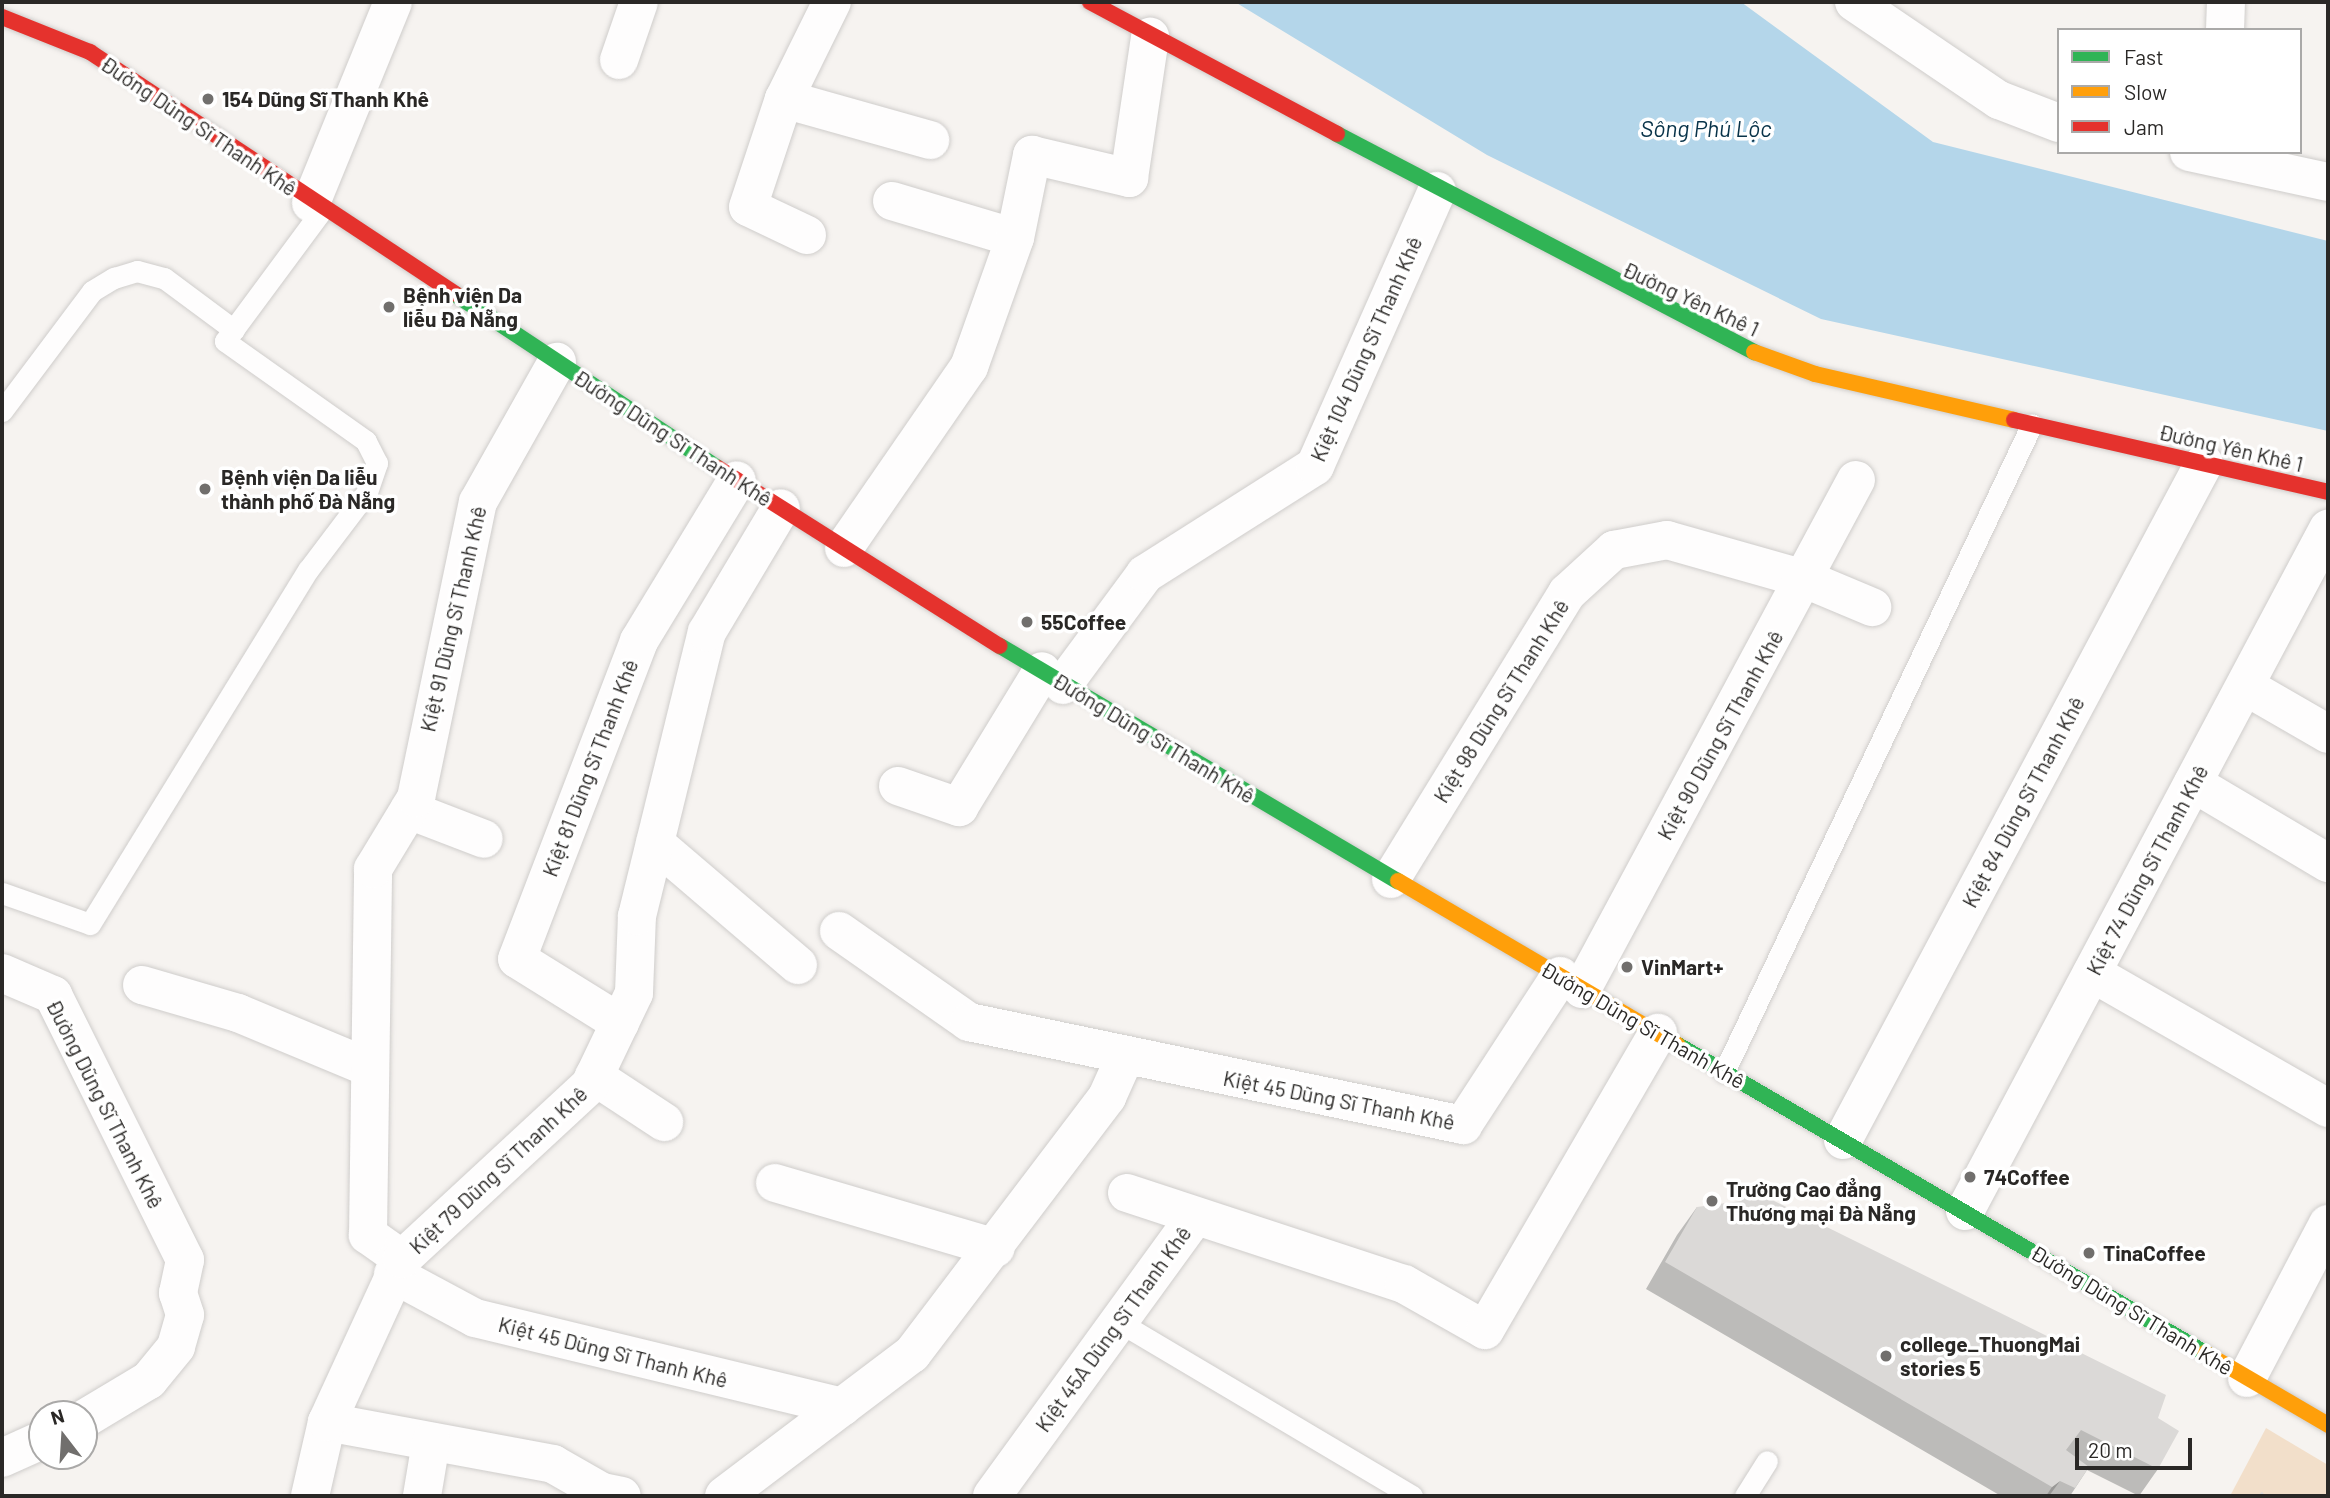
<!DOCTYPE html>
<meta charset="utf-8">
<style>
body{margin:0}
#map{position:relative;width:2330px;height:1498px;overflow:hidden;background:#f6f3f0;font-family:Barlow,sans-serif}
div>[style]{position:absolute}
.green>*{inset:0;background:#f2dfca}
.water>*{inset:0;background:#b4d6ea}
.roads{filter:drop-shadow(0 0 2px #cfcdcb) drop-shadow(0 0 2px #cfcdcb)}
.lane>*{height:21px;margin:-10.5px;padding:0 10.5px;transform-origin:10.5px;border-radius:10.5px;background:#fefdfd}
.street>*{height:38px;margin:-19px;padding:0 19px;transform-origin:19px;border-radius:19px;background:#fefdfd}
.fast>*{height:16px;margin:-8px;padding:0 8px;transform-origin:8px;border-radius:8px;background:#30b455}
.slow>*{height:16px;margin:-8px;padding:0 8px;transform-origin:8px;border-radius:8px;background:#ff9f0a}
.jam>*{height:16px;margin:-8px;padding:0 8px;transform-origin:8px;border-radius:8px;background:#e5322d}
.wall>*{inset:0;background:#bcbbb9}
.shaded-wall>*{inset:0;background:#999896}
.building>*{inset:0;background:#dbd9d7}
.dots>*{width:19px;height:19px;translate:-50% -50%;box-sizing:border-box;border:4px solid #fff;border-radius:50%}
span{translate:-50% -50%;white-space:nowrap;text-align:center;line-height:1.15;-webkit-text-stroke:7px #fff;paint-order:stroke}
.poi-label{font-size:21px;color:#2a2826;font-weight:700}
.left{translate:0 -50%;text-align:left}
.street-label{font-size:21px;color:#2a2826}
.water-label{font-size:23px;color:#083349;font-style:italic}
.frame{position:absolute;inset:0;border:4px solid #2a2826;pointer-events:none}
.legend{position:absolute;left:2057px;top:28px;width:245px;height:126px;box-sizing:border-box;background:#fff;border:2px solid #aaa9a8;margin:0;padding:9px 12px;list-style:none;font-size:21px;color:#2a2826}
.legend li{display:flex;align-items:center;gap:14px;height:35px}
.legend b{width:35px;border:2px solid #aaa9a8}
.north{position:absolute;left:28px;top:1400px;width:70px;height:70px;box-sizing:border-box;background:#fff;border:2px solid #aaa9a8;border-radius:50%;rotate:343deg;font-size:19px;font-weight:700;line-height:28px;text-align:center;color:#2a2826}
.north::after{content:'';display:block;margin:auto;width:24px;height:32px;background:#716f6d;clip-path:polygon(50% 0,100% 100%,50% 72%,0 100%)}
.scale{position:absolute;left:2075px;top:1438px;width:117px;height:32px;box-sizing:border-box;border:4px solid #2a2826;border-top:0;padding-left:9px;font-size:21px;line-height:24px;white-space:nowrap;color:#2a2826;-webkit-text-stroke:5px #fff;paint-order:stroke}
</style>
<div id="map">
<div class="green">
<i style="clip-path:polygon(2266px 1428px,2328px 1465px,2328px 1496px,2230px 1496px)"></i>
</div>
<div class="water">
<i style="clip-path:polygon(1235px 2px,1741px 2px,1933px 142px,2328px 241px,2328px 431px,1821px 319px,1487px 155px)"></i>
</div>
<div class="roads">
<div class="lane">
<i style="left:2px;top:411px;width:150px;rotate:-53.1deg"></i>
<i style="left:92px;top:291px;width:26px;rotate:-31deg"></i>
<i style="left:114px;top:278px;width:24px;rotate:-17deg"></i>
<i style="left:137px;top:271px;width:28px;rotate:15deg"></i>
<i style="left:164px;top:278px;width:87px;rotate:36.6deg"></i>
<i style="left:2px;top:893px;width:93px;rotate:19.4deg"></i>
<i style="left:90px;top:924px;width:416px;rotate:-58.4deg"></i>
<i style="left:308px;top:570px;width:98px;rotate:-52.9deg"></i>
<i style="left:367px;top:492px;width:31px;rotate:-71deg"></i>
<i style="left:377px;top:463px;width:25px;rotate:-117deg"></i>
<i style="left:366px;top:441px;width:173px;rotate:-144.7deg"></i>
<i style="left:225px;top:341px;width:163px;rotate:-53.5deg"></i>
<i style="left:1724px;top:1072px;width:717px;rotate:-64.58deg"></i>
<i style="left:1119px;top:1322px;width:341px;rotate:30.7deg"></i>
<i style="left:1745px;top:1496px;width:41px;rotate:-57.8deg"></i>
</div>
<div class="street">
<i style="left:1854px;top:2px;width:175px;rotate:34.1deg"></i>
<i style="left:1999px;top:100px;width:64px;rotate:21deg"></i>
<i style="left:2225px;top:30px;width:28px;rotate:-88deg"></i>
<i style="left:619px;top:60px;width:61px;rotate:-71deg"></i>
<i style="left:784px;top:99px;width:152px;rotate:15.7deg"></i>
<i style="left:2189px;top:152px;width:142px;rotate:12.2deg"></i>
<i style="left:892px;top:201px;width:128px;rotate:16.7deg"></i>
<i style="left:311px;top:203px;width:217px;rotate:-67.8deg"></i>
<i style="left:807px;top:235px;width:65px;rotate:-154.6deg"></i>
<i style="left:748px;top:207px;width:114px;rotate:-71.6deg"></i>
<i style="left:784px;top:99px;width:108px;rotate:-63.7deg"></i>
<i style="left:844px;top:548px;width:220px;rotate:-55.4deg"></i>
<i style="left:969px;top:367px;width:137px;rotate:-70.4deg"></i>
<i style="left:1015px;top:238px;width:85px;rotate:-78.4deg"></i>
<i style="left:1032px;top:155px;width:100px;rotate:13.3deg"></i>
<i style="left:1129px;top:178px;width:143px;rotate:-81.5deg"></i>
<i style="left:1063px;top:685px;width:138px;rotate:-53.5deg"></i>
<i style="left:1145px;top:574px;width:201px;rotate:-32.4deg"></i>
<i style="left:1315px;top:466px;width:301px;rotate:-66.1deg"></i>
<i style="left:2245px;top:686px;width:96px;rotate:30deg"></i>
<i style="left:2193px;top:783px;width:157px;rotate:30.7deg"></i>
<i style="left:898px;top:786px;width:65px;rotate:19deg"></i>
<i style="left:959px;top:807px;width:159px;rotate:-58.6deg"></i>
<i style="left:409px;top:810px;width:80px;rotate:21.1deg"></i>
<i style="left:655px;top:843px;width:188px;rotate:40.5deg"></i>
<i style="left:1391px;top:879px;width:336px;rotate:-58.4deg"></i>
<i style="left:1567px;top:593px;width:64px;rotate:-42.5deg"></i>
<i style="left:1614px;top:550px;width:54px;rotate:-10.7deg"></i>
<i style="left:1667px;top:540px;width:143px;rotate:15.8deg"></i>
<i style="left:1805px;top:579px;width:73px;rotate:22.7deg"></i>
<i style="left:839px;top:931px;width:159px;rotate:35deg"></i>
<i style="left:969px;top:1022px;width:505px;rotate:11.78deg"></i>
<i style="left:1463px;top:1125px;width:178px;rotate:-56.9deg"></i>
<i style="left:2px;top:973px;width:56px;rotate:23.3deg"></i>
<i style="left:53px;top:995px;width:296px;rotate:63.5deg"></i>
<i style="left:185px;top:1260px;width:34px;rotate:102deg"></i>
<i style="left:178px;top:1293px;width:23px;rotate:72deg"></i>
<i style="left:185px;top:1315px;width:33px;rotate:106deg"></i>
<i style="left:176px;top:1347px;width:43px;rotate:129.3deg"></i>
<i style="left:149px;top:1380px;width:76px;rotate:149deg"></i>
<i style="left:2092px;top:973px;width:272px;rotate:29.8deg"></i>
<i style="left:142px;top:985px;width:100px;rotate:16.3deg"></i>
<i style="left:238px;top:1013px;width:143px;rotate:22.6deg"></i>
<i style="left:1582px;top:989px;width:578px;rotate:-61.71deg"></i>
<i style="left:620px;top:1023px;width:121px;rotate:-148.1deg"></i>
<i style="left:517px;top:959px;width:341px;rotate:-69deg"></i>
<i style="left:639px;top:641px;width:188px;rotate:-58.7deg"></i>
<i style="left:594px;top:1076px;width:84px;rotate:33.3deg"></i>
<i style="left:1843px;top:1140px;width:767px;rotate:-61.93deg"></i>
<i style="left:775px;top:1183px;width:230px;rotate:16.4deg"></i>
<i style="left:1127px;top:1193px;width:292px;rotate:18.2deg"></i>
<i style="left:1404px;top:1284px;width:93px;rotate:29.6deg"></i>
<i style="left:1485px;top:1330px;width:344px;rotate:-59.8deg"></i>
<i style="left:1965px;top:1211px;width:773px;rotate:-61.98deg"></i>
<i style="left:402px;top:1259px;width:42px;rotate:-144.8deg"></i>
<i style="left:368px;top:1235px;width:366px;rotate:-89.2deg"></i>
<i style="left:373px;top:869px;width:83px;rotate:-58.8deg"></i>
<i style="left:416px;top:798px;width:302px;rotate:-78.2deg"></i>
<i style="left:478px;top:502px;width:161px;rotate:-60.6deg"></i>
<i style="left:393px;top:1274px;width:93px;rotate:28.2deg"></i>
<i style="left:475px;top:1318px;width:378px;rotate:13.6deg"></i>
<i style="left:2247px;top:1378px;width:174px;rotate:-62.3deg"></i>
<i style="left:327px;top:1422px;width:230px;rotate:10.5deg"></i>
<i style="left:553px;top:1464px;width:56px;rotate:29.7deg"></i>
<i style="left:602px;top:1492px;width:20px;rotate:11deg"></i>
<i style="left:2px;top:1458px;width:44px;rotate:-24.2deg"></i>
<i style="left:310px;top:1496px;width:76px;rotate:-77.1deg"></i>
<i style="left:327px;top:1422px;width:179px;rotate:-65.3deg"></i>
<i style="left:402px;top:1259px;width:256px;rotate:-42.8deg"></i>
<i style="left:590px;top:1085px;width:102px;rotate:-64.4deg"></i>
<i style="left:634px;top:993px;width:77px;rotate:-87.8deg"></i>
<i style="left:637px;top:916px;width:292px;rotate:-76.2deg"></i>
<i style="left:707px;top:632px;width:144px;rotate:-59.2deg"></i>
<i style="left:422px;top:1496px;width:55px;rotate:-80.5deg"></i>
<i style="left:724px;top:1496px;width:236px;rotate:-37.1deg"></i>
<i style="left:912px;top:1354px;width:323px;rotate:-52.8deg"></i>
<i style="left:1107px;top:1097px;width:42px;rotate:-65.9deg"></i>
<i style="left:992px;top:1496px;width:345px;rotate:-54deg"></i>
</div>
<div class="fast">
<i style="left:1337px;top:134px;width:471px;rotate:27.6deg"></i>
<i style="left:455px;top:294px;width:315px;rotate:33.5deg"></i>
<i style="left:1000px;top:646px;width:462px;rotate:30.6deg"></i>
<i style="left:1678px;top:1045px;width:610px;rotate:30.3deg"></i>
</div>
<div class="slow">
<i style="left:1754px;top:352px;width:65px;rotate:19.8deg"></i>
<i style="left:1815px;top:374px;width:204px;rotate:13deg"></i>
<i style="left:1398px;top:881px;width:324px;rotate:30.4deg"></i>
<i style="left:2205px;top:1353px;width:143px;rotate:30.3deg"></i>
</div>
<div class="jam">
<i style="left:1090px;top:2px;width:280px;rotate:28.1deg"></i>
<i style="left:2px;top:17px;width:95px;rotate:21.7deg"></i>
<i style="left:90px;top:52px;width:438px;rotate:33.5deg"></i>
<i style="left:2014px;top:420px;width:322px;rotate:12.9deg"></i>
<i style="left:718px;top:468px;width:333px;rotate:32.3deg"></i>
</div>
</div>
<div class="wall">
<i style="clip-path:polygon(1697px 1207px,2158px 1418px,2158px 1469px,2139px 1496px,2087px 1470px,2070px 1496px,2001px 1496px,1646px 1289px,1677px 1235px)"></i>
</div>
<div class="shaded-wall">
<i style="clip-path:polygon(2060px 1481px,2049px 1496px,2046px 1496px,2052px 1487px)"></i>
</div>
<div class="building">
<i style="clip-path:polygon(1752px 1190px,2166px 1395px,2158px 1418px,2179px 1431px,2158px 1469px,2081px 1430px,2066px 1450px,2089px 1467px,2075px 1488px,2060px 1481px,2052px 1487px,1665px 1262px,1697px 1207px,1741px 1201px)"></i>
<i style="clip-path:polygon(2262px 1492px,2266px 1496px,2257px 1496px)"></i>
</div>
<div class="dots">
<i style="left:208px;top:99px;background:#716f6d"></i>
<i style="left:389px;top:307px;background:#716f6d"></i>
<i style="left:205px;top:489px;background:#716f6d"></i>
<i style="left:1027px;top:622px;background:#716f6d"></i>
<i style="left:1627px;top:967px;background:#716f6d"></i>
<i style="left:1970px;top:1177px;background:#716f6d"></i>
<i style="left:1712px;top:1201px;background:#716f6d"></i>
<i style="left:2089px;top:1253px;background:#716f6d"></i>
<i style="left:1886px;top:1356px;background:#716f6d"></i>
</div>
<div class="poi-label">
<span class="left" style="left:222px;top:99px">154 Dũng Sĩ Thanh Khê</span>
<span class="left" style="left:403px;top:307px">Bệnh viện Da<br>liễu Đà Nẵng</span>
<span class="left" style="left:221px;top:489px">Bệnh viện Da liễu<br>thành phố Đà Nẵng</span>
<span class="left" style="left:1041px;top:622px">55Coffee</span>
<span class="left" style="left:1641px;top:967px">VinMart+</span>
<span class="left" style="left:1984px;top:1177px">74Coffee</span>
<span class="left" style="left:1726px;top:1201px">Trường Cao đẳng<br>Thương mại Đà Nẵng</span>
<span class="left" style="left:2103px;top:1253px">TinaCoffee</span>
<span class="left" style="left:1900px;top:1356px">college_ThuongMai<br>stories 5</span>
</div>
<div class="street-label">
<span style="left:199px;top:126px;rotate:34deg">Đường Dũng Sĩ Thanh Khê</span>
<span style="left:1691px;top:299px;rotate:25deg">Đường Yên Khê 1</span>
<span style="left:1366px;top:349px;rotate:-66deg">Kiệt 104 Dũng Sĩ Thanh Khê</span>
<span style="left:673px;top:438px;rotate:33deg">Đường Dũng Sĩ Thanh Khê</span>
<span style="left:2231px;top:448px;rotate:13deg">Đường Yên Khê 1</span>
<span style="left:453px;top:619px;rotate:-77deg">Kiệt 91 Dũng Sĩ Thanh Khê</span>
<span style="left:1501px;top:701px;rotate:-58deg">Kiệt 98 Dũng Sĩ Thanh Khê</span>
<span style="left:1720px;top:735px;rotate:-61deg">Kiệt 90 Dũng Sĩ Thanh Khê</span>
<span style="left:1154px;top:738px;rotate:31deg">Đường Dũng Sĩ Thanh Khê</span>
<span style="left:590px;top:768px;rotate:-69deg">Kiệt 81 Dũng Sĩ Thanh Khê</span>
<span style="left:2023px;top:802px;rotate:-62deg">Kiệt 84 Dũng Sĩ Thanh Khê</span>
<span style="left:2147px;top:870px;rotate:-62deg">Kiệt 74 Dũng Sĩ Thanh Khê</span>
<span style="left:1643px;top:1025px;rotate:30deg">Đường Dũng Sĩ Thanh Khê</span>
<span style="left:1339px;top:1100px;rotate:11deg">Kiệt 45 Dũng Sĩ Thanh Khê</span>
<span style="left:105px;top:1104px;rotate:63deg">Đường Dũng Sĩ Thanh Khê</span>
<span style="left:498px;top:1170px;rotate:-43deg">Kiệt 79 Dũng Sĩ Thanh Khê</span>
<span style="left:2132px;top:1310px;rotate:31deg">Đường Dũng Sĩ Thanh Khê</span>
<span style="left:1113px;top:1329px;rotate:-54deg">Kiệt 45A Dũng Sĩ Thanh Khê</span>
<span style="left:613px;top:1352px;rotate:14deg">Kiệt 45 Dũng Sĩ Thanh Khê</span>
</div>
<div class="water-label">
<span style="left:1706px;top:128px">Sông Phú Lộc</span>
</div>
<div class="frame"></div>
<ul class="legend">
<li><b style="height:9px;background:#30b455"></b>Fast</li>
<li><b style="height:9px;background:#ff9f0a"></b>Slow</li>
<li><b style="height:9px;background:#e5322d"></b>Jam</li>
</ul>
<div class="north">N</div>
<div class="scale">20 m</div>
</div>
